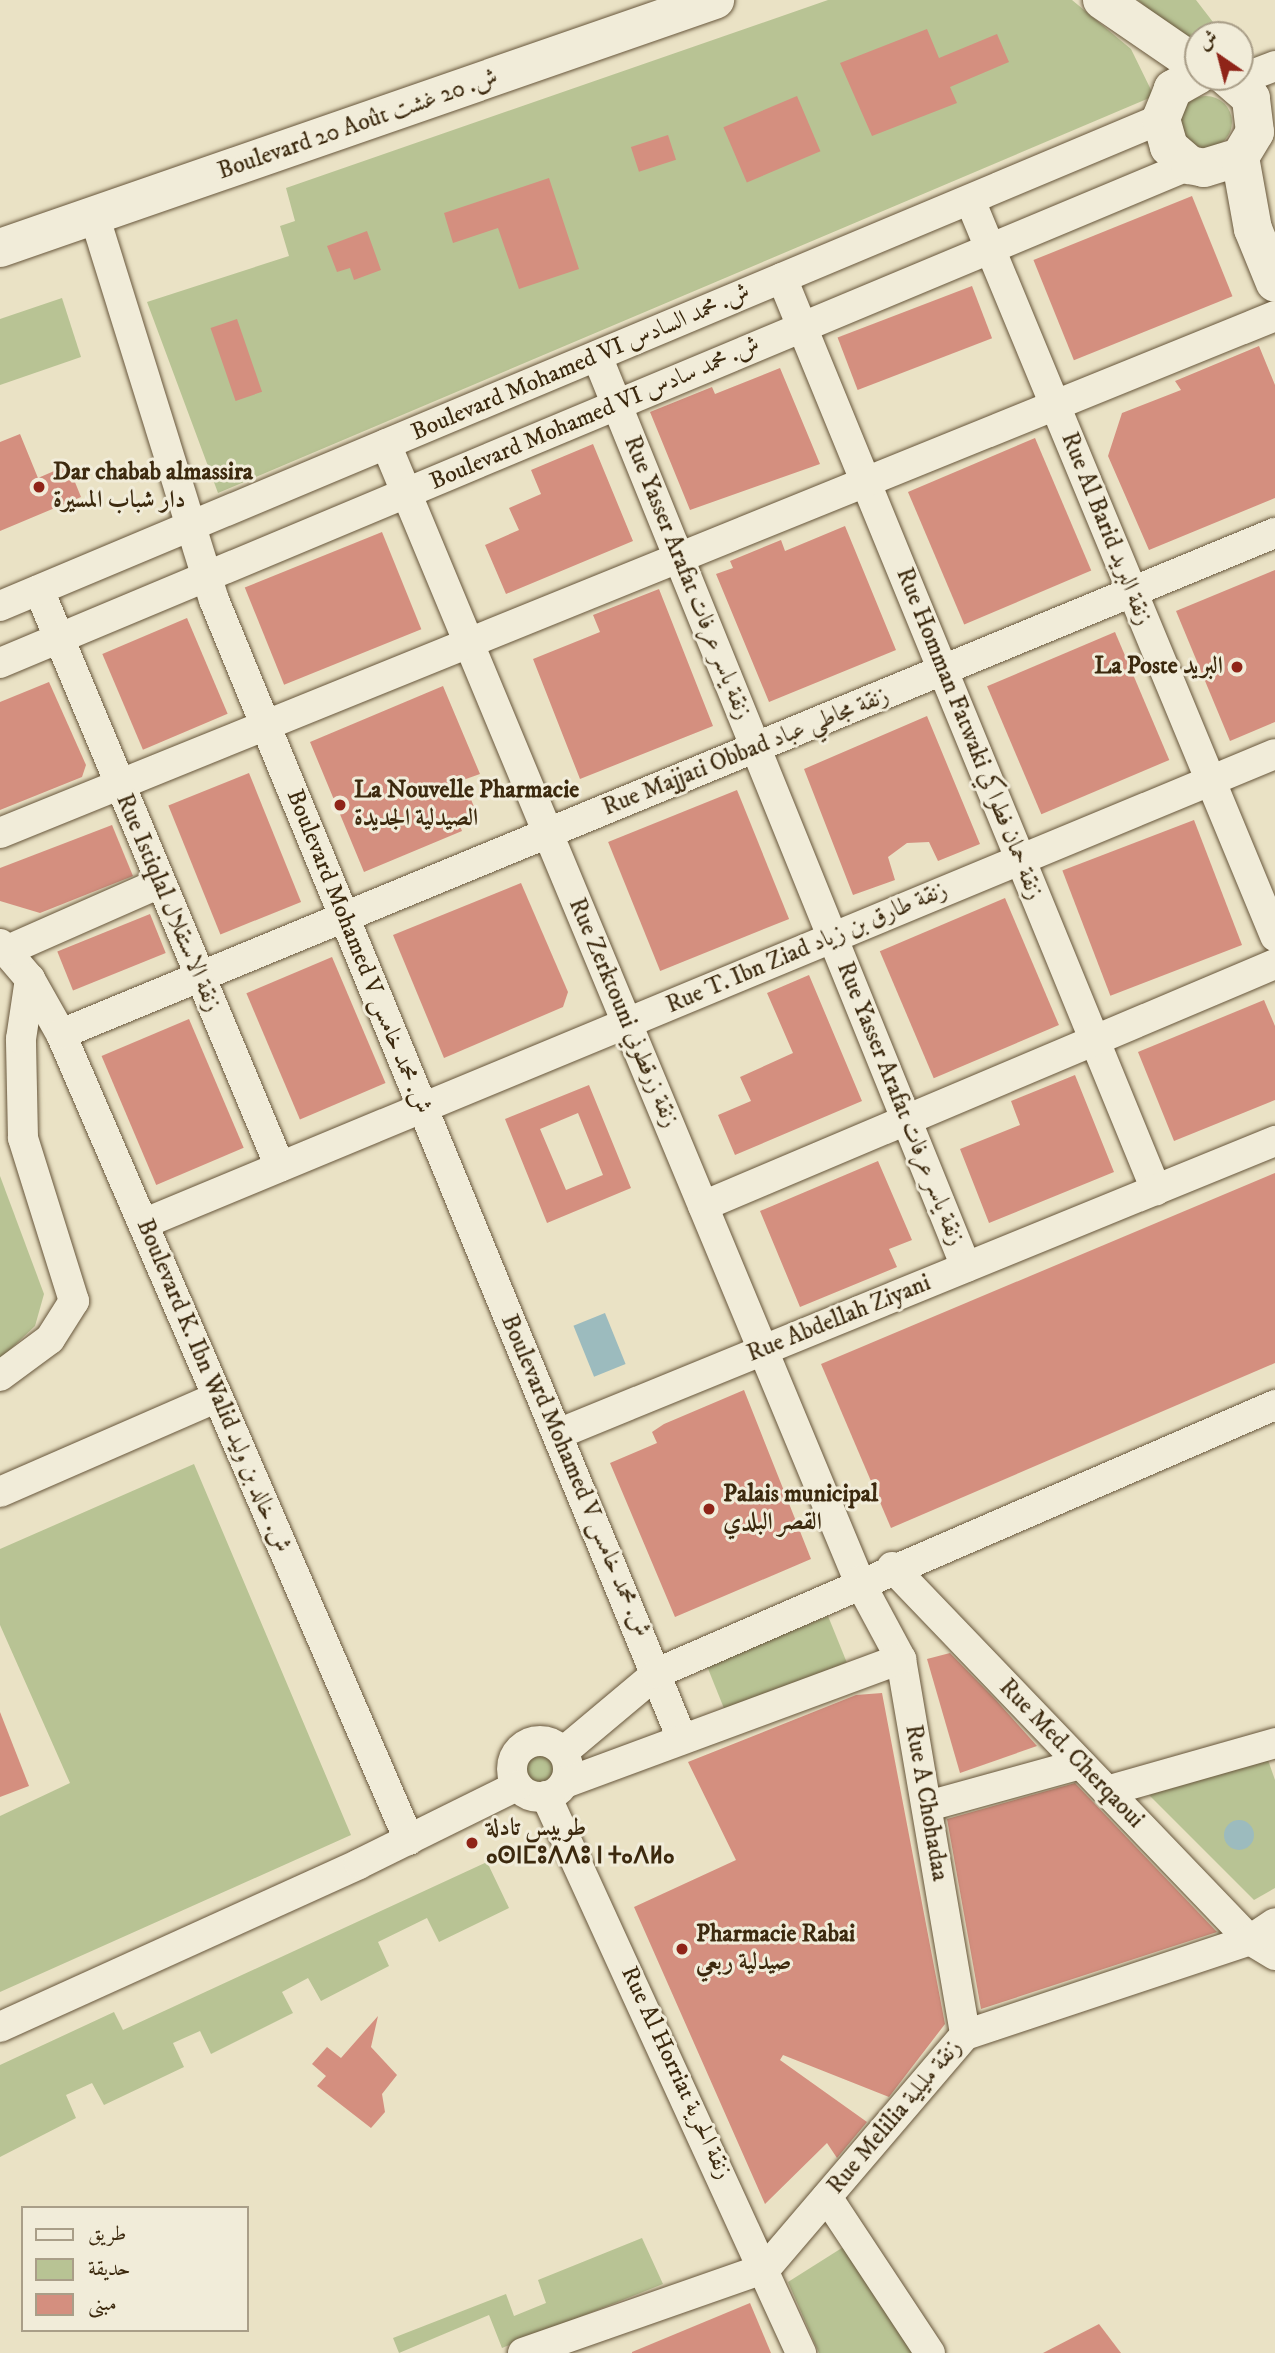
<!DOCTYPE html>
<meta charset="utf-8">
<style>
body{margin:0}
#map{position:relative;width:1275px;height:2353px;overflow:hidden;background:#eae2c5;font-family:"IM FELL DW Pica",Amiri,"Noto Sans Tifinagh",serif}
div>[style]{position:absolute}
.green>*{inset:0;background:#b8c394;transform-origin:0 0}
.round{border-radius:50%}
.water>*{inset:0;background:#9cbbbe;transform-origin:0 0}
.building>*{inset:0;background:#d48f7f;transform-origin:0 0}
.roads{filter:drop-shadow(0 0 2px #68573c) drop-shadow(0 0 2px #68573c)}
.street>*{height:30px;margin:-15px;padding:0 15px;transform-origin:15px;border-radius:15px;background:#f1ecd9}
.street>.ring{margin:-15px;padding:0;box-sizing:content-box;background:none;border:30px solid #f1ecd9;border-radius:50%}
.secondary>*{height:38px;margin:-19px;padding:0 19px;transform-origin:19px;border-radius:19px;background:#f1ecd9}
.dots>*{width:19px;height:19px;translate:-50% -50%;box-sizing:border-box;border:4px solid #f1ecd9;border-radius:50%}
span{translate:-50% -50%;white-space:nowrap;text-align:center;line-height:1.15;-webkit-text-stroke:6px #f1ecd9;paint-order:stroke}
.street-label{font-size:24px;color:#3c290e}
.poi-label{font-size:24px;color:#3c290e;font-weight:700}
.left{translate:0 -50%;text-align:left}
.right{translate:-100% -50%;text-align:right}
.legend{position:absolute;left:21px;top:2206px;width:228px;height:126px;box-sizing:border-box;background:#f1ecd9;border:2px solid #a99e88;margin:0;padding:9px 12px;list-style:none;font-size:21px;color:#3c290e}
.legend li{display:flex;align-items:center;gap:14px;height:35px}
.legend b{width:35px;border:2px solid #a99e88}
.north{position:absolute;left:1184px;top:21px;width:70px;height:70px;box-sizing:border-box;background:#f1ecd9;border:2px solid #a99e88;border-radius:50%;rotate:325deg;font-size:19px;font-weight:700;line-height:28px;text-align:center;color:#3c290e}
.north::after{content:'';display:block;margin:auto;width:24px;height:32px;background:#8f2418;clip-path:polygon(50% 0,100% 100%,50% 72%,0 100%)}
</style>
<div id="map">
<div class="green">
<i style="clip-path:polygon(828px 0,1072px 0,1131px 49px,1154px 96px,218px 493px,147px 302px,289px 256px,280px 226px,295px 221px,286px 188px)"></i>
<i style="clip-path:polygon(1138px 0,1196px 0,1223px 35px,1198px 35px,1198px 52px)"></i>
<i class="round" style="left:1180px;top:96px;width:52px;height:52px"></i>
<i style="clip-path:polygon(62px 298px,81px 357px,0 385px,0 319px)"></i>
<i style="clip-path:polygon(0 1176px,44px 1294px,35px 1326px,0 1359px)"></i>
<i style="clip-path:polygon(194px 1464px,351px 1835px,0 1992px,0 1816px,70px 1783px,0 1625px,0 1549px)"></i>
<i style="left:828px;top:1616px;width:50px;height:131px;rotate:68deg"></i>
<i class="round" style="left:522px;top:1750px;width:36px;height:36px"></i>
<i style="clip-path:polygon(1268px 1760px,1275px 1780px,1275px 1888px,1254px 1900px,1149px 1795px)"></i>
<i style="clip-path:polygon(487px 1862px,509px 1908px,439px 1942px,427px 1918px,378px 1942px,389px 1966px,321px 2001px,308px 1978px,282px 1992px,293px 2013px,211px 2054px,200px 2031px,173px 2043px,184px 2067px,104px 2105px,92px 2083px,66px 2095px,76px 2118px,0 2157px,0 2065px,114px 2012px,123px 2030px)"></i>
<i style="clip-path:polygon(642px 2238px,663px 2284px,502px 2348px,489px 2315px,399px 2353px,393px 2338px,506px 2294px,514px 2316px,546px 2303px,538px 2280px)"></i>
<i style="clip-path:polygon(845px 2246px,914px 2353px,819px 2353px,788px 2282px)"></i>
</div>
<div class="water">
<i style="left:605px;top:1313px;width:55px;height:34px;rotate:68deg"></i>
<i class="round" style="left:1224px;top:1820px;width:30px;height:30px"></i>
</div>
<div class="building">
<i style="clip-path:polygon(927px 29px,939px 58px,997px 34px,1009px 62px,950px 87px,957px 103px,872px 136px,840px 63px)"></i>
<i style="left:797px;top:96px;width:60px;height:80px;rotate:67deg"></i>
<i style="left:668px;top:135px;width:26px;height:39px;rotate:72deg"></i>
<i style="clip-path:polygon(549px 178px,579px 269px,519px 289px,498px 228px,453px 243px,444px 213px)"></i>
<i style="left:1192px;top:196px;width:108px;height:171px;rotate:68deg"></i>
<i style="clip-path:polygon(367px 231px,381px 270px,354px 280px,350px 268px,337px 272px,327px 246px)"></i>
<i style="left:972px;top:286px;width:56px;height:144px;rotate:69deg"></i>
<i style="left:237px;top:319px;width:77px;height:28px;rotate:71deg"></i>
<i style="clip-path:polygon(1259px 346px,1275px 385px,1275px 498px,1149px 550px,1108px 456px,1122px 413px,1181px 390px,1175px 381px)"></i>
<i style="clip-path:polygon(780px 368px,820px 464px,690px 510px,650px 412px,712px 387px,715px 394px)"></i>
<i style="clip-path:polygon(20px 434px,38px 478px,68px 465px,81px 497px,0 531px,0 442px)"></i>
<i style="left:1035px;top:438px;width:144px;height:138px;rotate:67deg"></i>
<i style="clip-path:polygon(593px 444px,633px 541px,506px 594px,485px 545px,519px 530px,509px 508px,541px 494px,531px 470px)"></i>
<i style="clip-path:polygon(845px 526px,896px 650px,769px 702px,716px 574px,733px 568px,730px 561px,781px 540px,785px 551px)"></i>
<i style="left:382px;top:532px;width:105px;height:148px;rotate:68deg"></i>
<i style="clip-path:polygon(1275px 570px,1275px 722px,1230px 741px,1176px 611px)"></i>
<i style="clip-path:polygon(659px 589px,713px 726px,580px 779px,533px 659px,600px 632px,593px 615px)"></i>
<i style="left:187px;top:618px;width:104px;height:92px;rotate:67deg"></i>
<i style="left:1115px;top:632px;width:139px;height:139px;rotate:67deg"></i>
<i style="clip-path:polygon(49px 682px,86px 765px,82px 777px,0 810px,0 702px)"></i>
<i style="clip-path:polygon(443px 686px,480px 774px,463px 780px,477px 814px,458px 821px,462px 831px,364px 872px,310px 742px)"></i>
<i style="clip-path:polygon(927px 716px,980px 844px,938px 861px,929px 842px,907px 843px,888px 857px,895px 880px,853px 895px,804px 769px)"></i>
<i style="left:249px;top:773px;width:139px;height:87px;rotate:68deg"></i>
<i style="left:737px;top:790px;width:139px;height:139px;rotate:68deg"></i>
<i style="left:1194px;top:820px;width:134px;height:141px;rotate:69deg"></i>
<i style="clip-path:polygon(112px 825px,133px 876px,40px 913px,0 901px,0 868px)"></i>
<i style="clip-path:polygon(521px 883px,568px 992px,563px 1007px,444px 1058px,393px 935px)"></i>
<i style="left:1005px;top:898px;width:138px;height:136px;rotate:67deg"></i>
<i style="left:150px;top:914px;width:42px;height:100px;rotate:68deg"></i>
<i style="left:332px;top:957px;width:137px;height:93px;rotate:67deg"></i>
<i style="clip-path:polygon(809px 975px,862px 1101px,735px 1155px,718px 1115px,751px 1101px,740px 1077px,793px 1053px,767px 993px)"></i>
<i style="clip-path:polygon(1264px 1000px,1275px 1026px,1275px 1100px,1174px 1141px,1138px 1052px)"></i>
<i style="left:189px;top:1019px;width:140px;height:95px;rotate:67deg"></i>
<i style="clip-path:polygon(1075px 1075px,1114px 1172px,989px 1223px,960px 1149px,1020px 1125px,1011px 1101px)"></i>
<i style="clip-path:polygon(evenodd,589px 1085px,631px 1188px,547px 1223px,505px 1119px,589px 1085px,578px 1113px,603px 1175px,566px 1190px,540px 1129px,578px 1113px)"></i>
<i style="clip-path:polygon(878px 1161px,912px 1240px,889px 1249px,897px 1267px,800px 1307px,760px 1211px)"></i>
<i style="clip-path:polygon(1275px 1173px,1275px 1363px,891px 1528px,821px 1364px)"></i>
<i style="clip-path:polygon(744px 1390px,811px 1559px,675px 1617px,610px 1463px,657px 1443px,652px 1432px,664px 1424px)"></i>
<i style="clip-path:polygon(950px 1653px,995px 1699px,1037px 1746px,960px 1773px,927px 1659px)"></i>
<i style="clip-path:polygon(882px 1693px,945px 2024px,889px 2097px,783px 2055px,780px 2060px,867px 2122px,837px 2158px,827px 2143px,765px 2204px,634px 1907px,736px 1860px,688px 1762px,856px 1695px)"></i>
<i style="clip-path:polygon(0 1712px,29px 1786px,0 1797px)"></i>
<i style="clip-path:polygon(1075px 1783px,1217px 1932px,981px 2009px,947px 1819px)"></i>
<i style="clip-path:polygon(378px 2016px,371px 2047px,397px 2075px,382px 2094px,385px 2112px,371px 2128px,317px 2086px,326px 2076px,312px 2064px,327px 2047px,341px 2058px)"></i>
<i style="clip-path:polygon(750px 2303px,771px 2353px,632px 2353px,632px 2352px)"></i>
<i style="clip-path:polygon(1099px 2324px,1121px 2353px,1043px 2353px)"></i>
</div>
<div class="roads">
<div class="street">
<i style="left:1236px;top:81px;width:42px;rotate:-21deg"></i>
<i style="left:970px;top:200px;width:797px;rotate:67.49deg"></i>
<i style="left:95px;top:218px;width:400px;rotate:72.7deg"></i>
<i style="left:214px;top:600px;width:1231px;rotate:67.66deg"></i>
<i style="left:782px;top:278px;width:986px;rotate:67.7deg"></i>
<i style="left:597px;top:356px;width:983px;rotate:67.95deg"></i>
<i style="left:386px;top:444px;width:1231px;rotate:67.41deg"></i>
<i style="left:859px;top:1581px;width:89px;rotate:61.7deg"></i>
<i style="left:901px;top:1659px;width:381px;rotate:80.3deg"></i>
<i style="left:39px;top:590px;width:625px;rotate:67.33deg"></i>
<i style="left:0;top:606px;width:1259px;rotate:-22.76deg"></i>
<i style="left:0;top:663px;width:1290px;rotate:-22.71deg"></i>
<i style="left:0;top:833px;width:1376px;rotate:-22.07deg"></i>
<i style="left:0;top:944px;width:46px;rotate:49.4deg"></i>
<i style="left:30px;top:979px;width:63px;rotate:60.6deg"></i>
<i style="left:61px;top:1034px;width:878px;rotate:66.65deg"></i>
<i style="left:8px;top:950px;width:166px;rotate:-23.8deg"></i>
<i style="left:61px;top:1034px;width:1313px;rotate:-22.43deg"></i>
<i style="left:703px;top:1206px;width:621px;rotate:-22.93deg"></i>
<i style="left:145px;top:1223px;width:1223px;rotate:-22.54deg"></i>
<i style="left:0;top:1376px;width:62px;rotate:-36.5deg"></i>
<i style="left:50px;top:1339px;width:45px;rotate:-57.7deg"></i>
<i style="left:74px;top:1301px;width:171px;rotate:-107.4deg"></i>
<i style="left:23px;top:1138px;width:99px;rotate:-91.2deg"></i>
<i style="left:21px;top:1039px;width:61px;rotate:-81.5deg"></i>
<i style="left:558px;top:1434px;width:775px;rotate:-22.23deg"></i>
<i style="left:0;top:1492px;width:235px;rotate:-23.6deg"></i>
<i style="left:892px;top:1567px;width:517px;rotate:46.18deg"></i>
<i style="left:1250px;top:1940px;width:29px;rotate:31deg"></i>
<i class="ring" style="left:512px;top:1741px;width:26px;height:26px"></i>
<i style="left:563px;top:1752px;width:123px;rotate:-40deg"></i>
<i style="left:657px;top:1673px;width:674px;rotate:-23.44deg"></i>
<i style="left:565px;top:1783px;width:358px;rotate:-20.3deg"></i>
<i style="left:1107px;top:1791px;width:175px;rotate:-15.9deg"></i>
<i style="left:546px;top:1796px;width:613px;rotate:65.4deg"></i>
<i style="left:928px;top:1806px;width:158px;rotate:-15.4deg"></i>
<i style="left:0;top:2027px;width:394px;rotate:-24.4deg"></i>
<i style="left:359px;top:1864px;width:176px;rotate:-26.3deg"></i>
<i style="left:827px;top:2197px;width:187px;rotate:56.6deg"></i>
<i style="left:523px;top:2353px;width:257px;rotate:-19.3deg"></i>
<i style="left:766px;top:2268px;width:306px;rotate:-49.5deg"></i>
<i style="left:965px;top:2035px;width:300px;rotate:-18.4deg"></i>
<i style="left:1250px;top:1940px;width:30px;rotate:-34deg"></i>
</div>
<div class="secondary">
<i style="left:1102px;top:0;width:116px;rotate:34.5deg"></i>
<i style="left:1198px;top:75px;width:29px;rotate:151deg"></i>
<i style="left:1173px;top:89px;width:32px;rotate:112deg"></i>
<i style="left:1161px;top:119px;width:29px;rotate:74deg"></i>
<i style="left:1169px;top:147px;width:28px;rotate:41deg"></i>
<i style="left:1190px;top:165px;width:14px;rotate:12deg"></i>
<i style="left:1204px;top:168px;width:38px;rotate:-17deg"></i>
<i style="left:1240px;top:157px;width:29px;rotate:-59deg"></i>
<i style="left:1255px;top:132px;width:34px;rotate:-97deg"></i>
<i style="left:1251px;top:98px;width:32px;rotate:-139deg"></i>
<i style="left:1240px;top:157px;width:73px;rotate:79.8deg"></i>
<i style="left:1253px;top:229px;width:58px;rotate:67.8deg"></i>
<i style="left:0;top:248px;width:757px;rotate:-19.13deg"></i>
</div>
</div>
<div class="dots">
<i style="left:39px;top:487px;background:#8f2418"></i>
<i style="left:1237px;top:667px;background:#8f2418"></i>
<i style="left:340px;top:805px;background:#8f2418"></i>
<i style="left:709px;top:1509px;background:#8f2418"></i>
<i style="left:472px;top:1843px;background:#8f2418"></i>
<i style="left:682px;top:1949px;background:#8f2418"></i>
</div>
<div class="street-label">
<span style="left:358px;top:125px;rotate:-19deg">Boulevard 20 Août ش. 20 غشت</span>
<span style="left:581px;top:363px;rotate:-23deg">Boulevard Mohamed VI ش. محمد السادس</span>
<span style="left:595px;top:414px;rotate:-23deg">Boulevard Mohamed VI ش. محمد سادس</span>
<span style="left:1106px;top:529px;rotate:68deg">Rue Al Barid زنقة البريد</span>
<span style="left:687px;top:578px;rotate:68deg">Rue Yasser Arafat زنقة ياسر عرفات</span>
<span style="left:969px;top:734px;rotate:68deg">Rue Homman Fatwaki زنقة حمان فطواكي</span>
<span style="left:746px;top:752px;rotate:-22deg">Rue Majjati Obbad زنقة مجاطي عباد</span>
<span style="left:168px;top:903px;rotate:67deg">Rue Istiqlal زنقة الاستقلال</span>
<span style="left:807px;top:948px;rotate:-23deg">Rue T. Ibn Ziad زنقة طارق بن زياد</span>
<span style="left:358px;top:952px;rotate:68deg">Boulevard Mohamed V ش. محمد خامس</span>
<span style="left:623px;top:1013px;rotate:67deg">Rue Zerktouni زنقة زرقطوني</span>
<span style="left:900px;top:1104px;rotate:68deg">Rue Yasser Arafat زنقة ياسر عرفات</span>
<span style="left:839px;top:1319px;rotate:-22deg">Rue Abdellah Ziyani</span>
<span style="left:213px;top:1386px;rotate:67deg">Boulevard K. Ibn Walid ش. خالد بن وليد</span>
<span style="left:575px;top:1476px;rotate:67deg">Boulevard Mohamed V ش. محمد خامس</span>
<span style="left:1071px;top:1754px;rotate:46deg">Rue Med. Cherqaoui</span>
<span style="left:926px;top:1803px;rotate:80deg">Rue A Chohadaa</span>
<span style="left:676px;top:2073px;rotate:65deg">Rue Al Horriat زنقة الحرية</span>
<span style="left:895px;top:2117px;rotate:-50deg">Rue Melilia زنقة مليلية</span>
</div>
<div class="poi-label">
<span class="left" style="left:53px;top:487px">Dar chabab almassira<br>دار شباب المسيرة</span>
<span class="right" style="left:1223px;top:667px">La Poste البريد</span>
<span class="left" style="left:354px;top:805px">La Nouvelle Pharmacie<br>الصيدلية الجديدة</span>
<span class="left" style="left:723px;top:1509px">Palais municipal<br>القصر البلدي</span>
<span class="left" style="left:486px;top:1843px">طوبيس تادلة<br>ⴰⵙⵏⵎⵓⴷⴷⵓ ⵏ ⵜⴰⴷⵍⴰ</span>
<span class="left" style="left:696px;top:1949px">Pharmacie Rabai<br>صيدلية ربعي</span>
</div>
<ul class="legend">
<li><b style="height:9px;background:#f1ecd9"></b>طريق</li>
<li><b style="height:19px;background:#b8c394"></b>حديقة</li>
<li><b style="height:19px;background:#d48f7f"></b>مبنى</li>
</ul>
<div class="north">ش</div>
</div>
